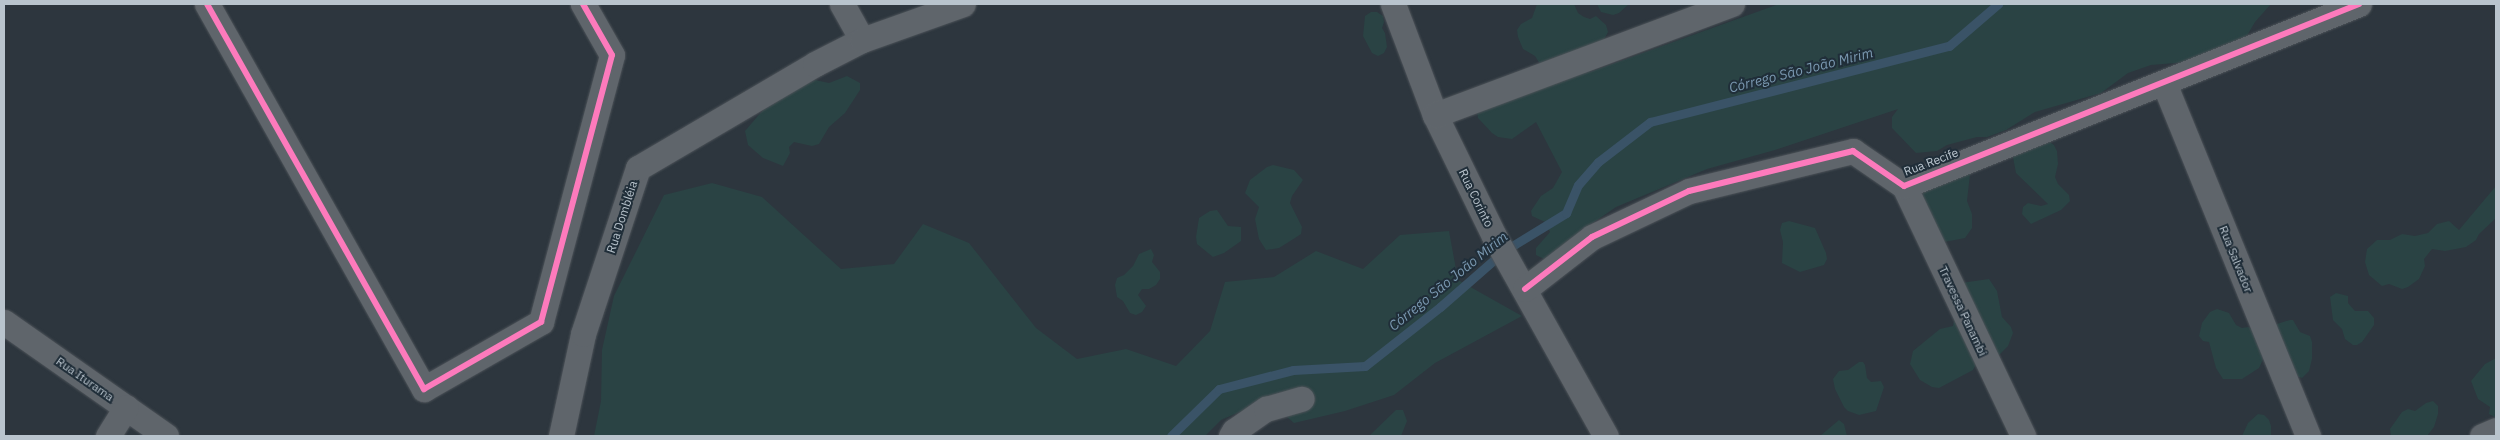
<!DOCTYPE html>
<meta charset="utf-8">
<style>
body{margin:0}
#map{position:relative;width:2500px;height:440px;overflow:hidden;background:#2d363e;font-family:"IBM Plex Sans",sans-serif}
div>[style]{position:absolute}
.green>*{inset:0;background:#2a4344}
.stream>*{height:9px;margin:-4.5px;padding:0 4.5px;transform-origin:4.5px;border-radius:4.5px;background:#3a5367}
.roads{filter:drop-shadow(0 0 1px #4c5258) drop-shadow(0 0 1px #4c5258)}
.minor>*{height:25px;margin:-12.5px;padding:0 12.5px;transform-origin:12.5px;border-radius:12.5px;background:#5f656b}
.cycleway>*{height:6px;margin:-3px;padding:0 3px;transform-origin:3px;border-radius:3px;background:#fd7abc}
span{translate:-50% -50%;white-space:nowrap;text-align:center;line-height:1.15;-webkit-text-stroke:4px #202e39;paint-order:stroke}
.street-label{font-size:12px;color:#b9c4cd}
.water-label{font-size:14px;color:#7a98b0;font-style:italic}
.frame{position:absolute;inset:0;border:5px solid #b9c4cd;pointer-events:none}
</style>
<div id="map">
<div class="green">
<i style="clip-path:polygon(1537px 4px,1574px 4px,1578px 13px,1584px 17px,1590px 19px,1596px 16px,1606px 25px,1608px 32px,1589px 68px,1590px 72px,1779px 4px,2271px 4px,2255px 22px,2245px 39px,2187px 62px,2151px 65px,2128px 73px,2101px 93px,2035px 112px,2006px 130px,1987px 137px,1977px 137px,1947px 145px,1937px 151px,1916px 153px,1892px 128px,1892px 117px,1898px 109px,1775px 150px,1707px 169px,1616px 207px,1587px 227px,1546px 260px,1536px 255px,1536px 248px,1550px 232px,1545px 222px,1532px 216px,1531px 211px,1541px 196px,1553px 188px,1562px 172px,1536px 122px,1512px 139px,1498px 137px,1492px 133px,1478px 118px,1477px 111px,1542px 67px,1535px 56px,1523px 49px,1518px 37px,1517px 30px,1521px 24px,1532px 18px)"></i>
<i style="clip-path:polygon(1597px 4px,1629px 4px,1619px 13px,1613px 15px,1601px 12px)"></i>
<i style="clip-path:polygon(1371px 12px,1377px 12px,1383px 16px,1384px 22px,1382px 28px,1385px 33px,1387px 47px,1384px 53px,1378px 56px,1372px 53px,1363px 36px,1365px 16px)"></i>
<i style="clip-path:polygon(847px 76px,860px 83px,860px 90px,845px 113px,829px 127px,819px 144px,812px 146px,794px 142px,789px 147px,790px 153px,783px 166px,763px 158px,748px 145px,745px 131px,763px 110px,775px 103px,787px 85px,808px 83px,815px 80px,829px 83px)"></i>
<i style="clip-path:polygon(2042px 137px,2054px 145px,2057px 151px,2058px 164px,2055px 177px,2058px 184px,2069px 195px,2070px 201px,2061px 210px,2031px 224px,2022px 214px,2023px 207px,2028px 203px,2041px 206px,2048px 204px,2016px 173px,2012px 152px)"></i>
<i style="clip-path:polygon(1273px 165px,1294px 170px,1303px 180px,1292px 196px,1290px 203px,1302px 227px,1301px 234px,1295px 238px,1279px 248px,1266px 250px,1259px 239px,1255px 219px,1259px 207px,1245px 193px,1250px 180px,1267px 167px)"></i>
<i style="clip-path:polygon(1967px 169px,1970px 174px,1967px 201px,1972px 214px,1972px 228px,1965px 238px,1939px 243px,1919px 199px,1924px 186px)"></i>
<i style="clip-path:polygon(712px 183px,762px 197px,841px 269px,894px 264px,923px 224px,969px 243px,1036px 328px,1077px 359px,1126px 349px,1176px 366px,1210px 331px,1225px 282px,1274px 277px,1316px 251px,1363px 269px,1400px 235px,1449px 231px,1458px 280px,1522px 316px,1435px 363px,1394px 395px,1345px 411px,1294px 423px,1267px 400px,1221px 420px,1205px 436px,594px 436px,601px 401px,602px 350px,614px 296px,664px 195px)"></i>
<i style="clip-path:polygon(2496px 186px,2496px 218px,2479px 234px,2476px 240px,2466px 247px,2445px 251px,2432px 249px,2424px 259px,2425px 266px,2419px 279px,2408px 287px,2402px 289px,2389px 284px,2382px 286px,2369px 275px,2365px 262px,2367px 249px,2377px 240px,2390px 240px,2402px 234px,2415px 236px,2428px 233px,2437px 224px,2449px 221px,2459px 230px)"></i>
<i style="clip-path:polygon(1217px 210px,1228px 226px,1241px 227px,1241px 241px,1224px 253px,1213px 257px,1197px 244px,1196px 237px,1199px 218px,1210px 211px)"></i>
<i style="clip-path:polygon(1789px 221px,1815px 228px,1826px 253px,1827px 259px,1824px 265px,1800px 272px,1782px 263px,1783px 242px,1780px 230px,1782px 223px)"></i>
<i style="clip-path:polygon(1151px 249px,1154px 255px,1152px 262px,1160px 272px,1160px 279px,1156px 285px,1149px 289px,1142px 289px,1138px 295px,1146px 306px,1142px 312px,1136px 315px,1130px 313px,1123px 301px,1117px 297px,1115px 285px,1117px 278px,1124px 275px,1133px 266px,1139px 254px)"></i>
<i style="clip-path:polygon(1989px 279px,1997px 291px,2002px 317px,2011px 327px,2013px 333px,2008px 346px,1994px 360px,1976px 364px,1973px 370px,1939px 388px,1932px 387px,1920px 380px,1910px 364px,1913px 351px,1940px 329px,1953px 326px,1961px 283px)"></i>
<i style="clip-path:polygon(2336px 293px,2348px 296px,2348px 303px,2355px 311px,2368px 311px,2374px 318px,2374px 325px,2362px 342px,2357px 345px,2353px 345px,2345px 339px,2342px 329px,2333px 320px,2330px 297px)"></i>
<i style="clip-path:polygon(2217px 309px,2229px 313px,2236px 325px,2242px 328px,2248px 327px,2254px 330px,2265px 355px,2259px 368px,2242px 379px,2223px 379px,2216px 368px,2209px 342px,2203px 341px,2199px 336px,2202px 323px,2210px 312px)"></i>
<i style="clip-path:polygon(2290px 320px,2293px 320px,2300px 332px,2310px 336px,2312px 342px,2312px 359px,2309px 371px,2302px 378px,2296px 376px,2272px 329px,2277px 324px)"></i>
<i style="clip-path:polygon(2496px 358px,2496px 417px,2495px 417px,2489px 414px,2490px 407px,2478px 399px,2471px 381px,2485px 364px)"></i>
<i style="clip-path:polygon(1859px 362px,1863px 362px,1865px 365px,1867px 378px,1871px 382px,1881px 381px,1884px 387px,1876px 411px,1859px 415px,1848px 411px,1844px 407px,1835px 389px,1833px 379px,1839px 371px,1848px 370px)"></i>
<i style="clip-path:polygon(2433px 401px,2438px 406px,2438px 414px,2434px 427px,2427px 436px,2391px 436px,2390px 429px,2402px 412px,2408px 409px,2415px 411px,2426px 403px)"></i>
<i style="clip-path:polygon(1396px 410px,1403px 410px,1407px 421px,1401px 436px,1369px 436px)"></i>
<i style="clip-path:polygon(2258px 414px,2264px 415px,2269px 420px,2271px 426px,2271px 436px,2242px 436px,2248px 423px)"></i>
<i style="clip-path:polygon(1839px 420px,1844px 424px,1847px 436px,1820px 436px)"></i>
</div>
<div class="stream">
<i style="left:1171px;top:436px;width:67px;rotate:-44.4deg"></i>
<i style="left:1219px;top:389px;width:76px;rotate:-14.4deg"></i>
<i style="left:1293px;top:370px;width:72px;rotate:-3.2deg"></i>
<i style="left:1365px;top:366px;width:95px;rotate:-38.2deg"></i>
<i style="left:1440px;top:307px;width:85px;rotate:-41.2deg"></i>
<i style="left:1504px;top:251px;width:73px;rotate:-31.5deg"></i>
<i style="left:1566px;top:213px;width:30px;rotate:-67deg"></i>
<i style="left:1578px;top:185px;width:30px;rotate:-49deg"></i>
<i style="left:1598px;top:162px;width:66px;rotate:-37.6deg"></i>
<i style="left:1650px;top:122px;width:309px;rotate:-14.3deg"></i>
<i style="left:1949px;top:46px;width:65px;rotate:-40.6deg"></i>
</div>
<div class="roads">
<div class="minor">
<i style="left:207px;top:4px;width:442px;rotate:60.6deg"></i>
<i style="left:424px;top:389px;width:135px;rotate:-29.8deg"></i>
<i style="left:541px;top:322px;width:276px;rotate:-75.1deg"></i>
<i style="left:612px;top:55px;width:59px;rotate:-119.6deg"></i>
<i style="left:842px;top:4px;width:41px;rotate:60.9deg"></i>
<i style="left:1393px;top:4px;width:119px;rotate:69.3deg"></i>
<i style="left:1435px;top:115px;width:135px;rotate:64deg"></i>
<i style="left:1494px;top:236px;width:229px;rotate:60.8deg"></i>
<i style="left:2164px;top:83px;width:381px;rotate:67.8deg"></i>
<i style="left:1435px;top:115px;width:317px;rotate:-20.5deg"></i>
<i style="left:1904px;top:186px;width:277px;rotate:64.5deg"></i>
<i style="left:1525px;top:289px;width:85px;rotate:-37.8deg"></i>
<i style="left:1592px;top:237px;width:107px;rotate:-25.4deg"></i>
<i style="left:1689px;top:191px;width:169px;rotate:-13.7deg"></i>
<i style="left:1853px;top:151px;width:62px;rotate:34.5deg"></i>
<i style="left:1904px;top:186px;width:490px;rotate:-21.8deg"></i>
<i style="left:4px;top:322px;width:198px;rotate:35.1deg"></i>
<i style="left:108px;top:436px;width:34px;rotate:-58deg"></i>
<i style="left:561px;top:436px;width:104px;rotate:-77.8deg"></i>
<i style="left:583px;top:334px;width:175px;rotate:-71.7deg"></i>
<i style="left:638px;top:168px;width:205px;rotate:-30.4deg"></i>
<i style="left:815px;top:64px;width:53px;rotate:-27.1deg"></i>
<i style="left:862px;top:40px;width:107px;rotate:-19.6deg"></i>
<i style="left:1231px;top:436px;width:6px;rotate:-59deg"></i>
<i style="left:1234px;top:431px;width:39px;rotate:-35deg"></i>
<i style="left:1266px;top:409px;width:37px;rotate:-16deg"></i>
<i style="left:2482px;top:436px;width:15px;rotate:-23deg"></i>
</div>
</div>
<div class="cycleway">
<i style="left:207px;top:4px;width:442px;rotate:60.6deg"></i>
<i style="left:424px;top:389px;width:135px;rotate:-29.8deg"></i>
<i style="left:541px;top:322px;width:276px;rotate:-75.1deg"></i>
<i style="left:612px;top:55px;width:59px;rotate:-119.6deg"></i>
<i style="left:1525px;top:289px;width:85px;rotate:-37.8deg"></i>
<i style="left:1592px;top:237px;width:107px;rotate:-25.4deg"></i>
<i style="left:1689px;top:191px;width:169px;rotate:-13.7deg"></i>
<i style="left:1853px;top:151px;width:62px;rotate:34.5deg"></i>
<i style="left:1904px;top:186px;width:490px;rotate:-21.8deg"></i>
</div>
<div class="street-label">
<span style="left:1931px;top:162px;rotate:-21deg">Rua Recife</span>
<span style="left:1476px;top:198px;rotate:64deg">Rua Corinto</span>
<span style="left:622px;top:217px;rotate:-72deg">Rua Dombléia</span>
<span style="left:2236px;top:259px;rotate:68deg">Rua Salvador</span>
<span style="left:1963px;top:311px;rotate:65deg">Travessa Panambi</span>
<span style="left:85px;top:379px;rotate:35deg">Rua Iturama</span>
</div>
<div class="water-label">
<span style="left:1801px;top:70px;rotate:-14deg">Córrego São João Mirim</span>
<span style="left:1448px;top:281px;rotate:-39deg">Córrego São João Mirim</span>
</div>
<div class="frame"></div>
</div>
